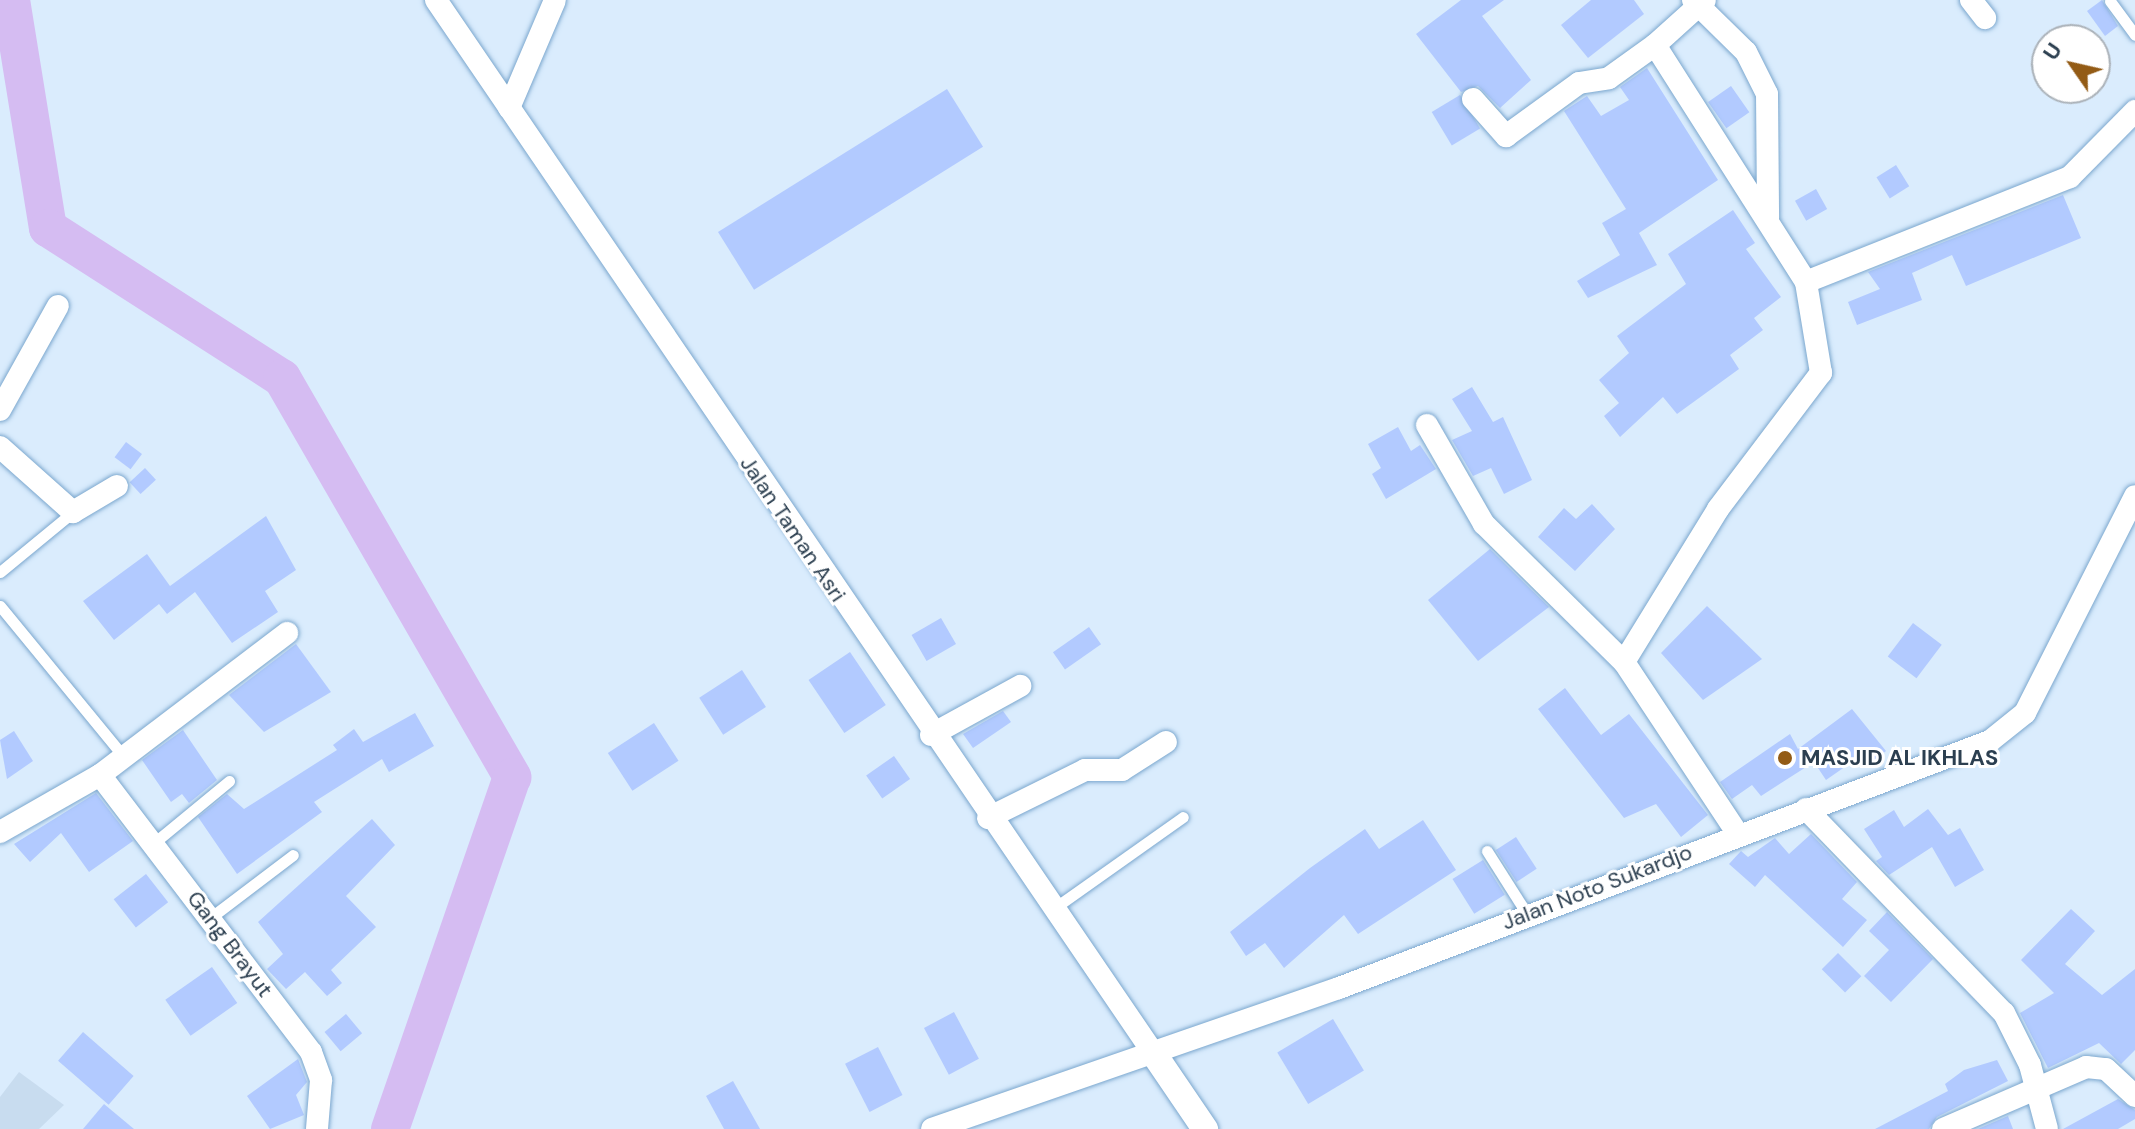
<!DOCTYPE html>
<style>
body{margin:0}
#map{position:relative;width:2135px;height:1129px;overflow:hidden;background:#daecfd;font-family:"DM Sans",sans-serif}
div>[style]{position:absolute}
.built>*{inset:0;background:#c8dcef}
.river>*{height:38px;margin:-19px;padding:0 19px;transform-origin:19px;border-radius:19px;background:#d5bcf2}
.building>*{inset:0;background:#b2caff;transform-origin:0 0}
.roads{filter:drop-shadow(0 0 2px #7ba7ce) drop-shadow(0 0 2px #7ba7ce)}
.service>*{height:11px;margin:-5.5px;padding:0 5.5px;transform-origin:5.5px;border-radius:5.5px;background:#fff}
.minor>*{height:22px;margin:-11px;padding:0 11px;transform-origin:11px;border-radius:11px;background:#fff}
.tertiary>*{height:26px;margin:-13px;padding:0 13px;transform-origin:13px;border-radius:13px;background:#fff}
.dots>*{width:22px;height:22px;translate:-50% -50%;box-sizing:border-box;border:4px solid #fff;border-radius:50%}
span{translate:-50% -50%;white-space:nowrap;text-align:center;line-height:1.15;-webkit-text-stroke:6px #fff;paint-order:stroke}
.street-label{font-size:22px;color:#2c3f50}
.poi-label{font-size:22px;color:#2c3f50;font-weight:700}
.left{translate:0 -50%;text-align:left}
.north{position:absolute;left:2031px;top:24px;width:80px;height:80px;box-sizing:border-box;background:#fff;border:2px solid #abb2b9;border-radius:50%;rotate:304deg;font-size:22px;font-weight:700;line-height:32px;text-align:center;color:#2c3f50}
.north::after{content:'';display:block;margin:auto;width:28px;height:36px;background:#935b15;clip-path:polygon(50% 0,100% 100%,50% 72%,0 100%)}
</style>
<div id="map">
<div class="built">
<i style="clip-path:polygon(19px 1072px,64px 1105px,39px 1129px,0 1129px,0 1097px)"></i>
</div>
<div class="river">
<i style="left:11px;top:0;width:231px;rotate:80.8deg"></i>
<i style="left:48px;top:228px;width:278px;rotate:32.7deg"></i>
<i style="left:282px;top:378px;width:461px;rotate:60deg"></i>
<i style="left:512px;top:777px;width:373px;rotate:109.1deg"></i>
</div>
<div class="building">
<i style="clip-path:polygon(1461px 0,1504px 0,1482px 16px,1531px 80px,1500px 108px,1478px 86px,1461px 92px,1416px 34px)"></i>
<i style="clip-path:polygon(1591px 0,1634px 0,1644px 14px,1588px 58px,1561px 25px)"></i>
<i style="clip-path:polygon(2102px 0,2118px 26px,2105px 36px,2087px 11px)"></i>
<i style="clip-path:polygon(1647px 68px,1718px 180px,1639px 233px,1657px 265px,1588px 298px,1577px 281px,1620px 255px,1602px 223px,1626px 209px,1564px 111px,1587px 96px,1601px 116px,1629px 100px,1620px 87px)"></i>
<i style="left:1731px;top:86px;width:32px;height:28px;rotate:55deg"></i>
<i style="left:947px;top:89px;width:68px;height:270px;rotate:58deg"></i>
<i style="left:1460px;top:95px;width:39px;height:33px;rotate:59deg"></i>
<i style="left:1896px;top:165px;width:25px;height:23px;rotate:58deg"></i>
<i style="left:1816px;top:189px;width:23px;height:24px;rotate:61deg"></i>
<i style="clip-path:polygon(2063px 195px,2081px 238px,1966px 286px,1952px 255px,1912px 273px,1922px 300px,1857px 325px,1848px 302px,1880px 289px,1868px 272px)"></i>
<i style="clip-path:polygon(1733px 210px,1755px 243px,1746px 249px,1781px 297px,1754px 318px,1763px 330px,1730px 355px,1739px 369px,1677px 414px,1663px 397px,1620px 437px,1604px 416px,1619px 403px,1599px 380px,1629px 353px,1617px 336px,1686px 284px,1668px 254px)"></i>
<i style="clip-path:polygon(1472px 387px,1493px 422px,1503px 417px,1532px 480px,1504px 494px,1491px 468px,1473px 476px,1452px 440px,1472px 431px,1452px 399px)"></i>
<i style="clip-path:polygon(1398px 427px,1411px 451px,1420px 445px,1436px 469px,1386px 499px,1372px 474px,1381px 468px,1368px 444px)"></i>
<i style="left:126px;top:442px;width:20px;height:19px;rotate:37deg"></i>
<i style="left:145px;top:468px;width:16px;height:21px;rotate:47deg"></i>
<i style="clip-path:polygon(1592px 504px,1615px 529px,1575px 571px,1538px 537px,1564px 508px,1576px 519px)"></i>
<i style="clip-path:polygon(266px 516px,296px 570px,265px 591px,278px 612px,232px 643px,195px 592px,167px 614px,159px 604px,114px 640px,83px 601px,147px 554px,170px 586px)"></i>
<i style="clip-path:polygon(1490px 549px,1549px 607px,1478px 661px,1428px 600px)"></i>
<i style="clip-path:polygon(1707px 606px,1762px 659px,1703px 700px,1661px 653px)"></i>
<i style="left:941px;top:618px;width:30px;height:34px;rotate:60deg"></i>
<i style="left:1913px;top:623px;width:36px;height:42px;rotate:37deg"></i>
<i style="left:1089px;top:627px;width:21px;height:44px;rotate:55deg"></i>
<i style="clip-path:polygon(296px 644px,331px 692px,264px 732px,229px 695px)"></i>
<i style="left:850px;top:652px;width:64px;height:50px;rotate:56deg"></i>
<i style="left:742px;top:670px;width:44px;height:51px;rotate:57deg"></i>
<i style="clip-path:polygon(1565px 688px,1601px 735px,1629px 714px,1708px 815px,1681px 837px,1656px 804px,1624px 818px,1538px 709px)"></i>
<i style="clip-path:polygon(1852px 709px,1886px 751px,1869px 764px,1862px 755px,1826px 780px,1814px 762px,1761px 796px,1752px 785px,1732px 799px,1720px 782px,1790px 734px,1798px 749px)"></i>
<i style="clip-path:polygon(1003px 711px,1011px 722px,973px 748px,963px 734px)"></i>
<i style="clip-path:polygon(415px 713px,434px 746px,389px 772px,382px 759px,314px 802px,322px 812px,237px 874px,198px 817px,227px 794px,244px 809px,337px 750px,333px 745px,354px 729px,363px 742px)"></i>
<i style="left:654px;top:723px;width:45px;height:55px;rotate:57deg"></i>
<i style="clip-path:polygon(183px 730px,217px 780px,189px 803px,182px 794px,171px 802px,142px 760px)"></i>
<i style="clip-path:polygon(14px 731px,33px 761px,7px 779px,0 740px)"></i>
<i style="left:894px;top:756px;width:28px;height:34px;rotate:55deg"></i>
<i style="clip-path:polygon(96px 793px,133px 841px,89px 872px,61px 833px,30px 862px,14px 844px)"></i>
<i style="clip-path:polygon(1928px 809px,1948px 835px,1960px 828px,1984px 870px,1955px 887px,1932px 847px,1889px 875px,1876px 861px,1882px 857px,1864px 829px,1894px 810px,1904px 827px)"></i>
<i style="clip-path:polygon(372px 819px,395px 845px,346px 896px,376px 927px,331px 970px,342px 983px,327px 996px,305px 972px,286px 989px,267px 969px,283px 954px,258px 922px)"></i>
<i style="clip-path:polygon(1423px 820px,1456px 870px,1358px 934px,1344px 915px,1284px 968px,1265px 943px,1246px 956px,1230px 932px,1310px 868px,1365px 829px,1379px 849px)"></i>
<i style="clip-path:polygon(1811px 834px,1857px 882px,1842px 899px,1867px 920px,1843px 947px,1765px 875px,1755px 887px,1729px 864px,1741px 851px,1748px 857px,1775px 838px,1789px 854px)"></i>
<i style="left:1516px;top:837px;width:38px;height:24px;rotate:57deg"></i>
<i style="left:1483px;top:860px;width:41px;height:36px;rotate:58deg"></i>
<i style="left:146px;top:874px;width:36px;height:41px;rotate:52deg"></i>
<i style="clip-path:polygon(2071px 909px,2095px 931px,2065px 964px,2102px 995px,2135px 969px,2135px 1050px,2121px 1064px,2099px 1043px,2048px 1068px,2020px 1013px,2054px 993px,2021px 960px)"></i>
<i style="clip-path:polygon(1887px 912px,1933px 959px,1891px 1002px,1864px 976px,1889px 950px,1869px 931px)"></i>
<i style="left:1838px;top:953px;width:33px;height:23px;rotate:45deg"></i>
<i style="left:212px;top:967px;width:44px;height:57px;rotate:55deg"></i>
<i style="left:954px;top:1012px;width:53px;height:34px;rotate:62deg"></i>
<i style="left:346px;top:1014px;width:25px;height:28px;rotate:50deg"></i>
<i style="left:1333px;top:1019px;width:60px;height:65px;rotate:59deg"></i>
<i style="left:83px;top:1032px;width:67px;height:38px;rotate:41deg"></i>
<i style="left:878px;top:1047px;width:54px;height:37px;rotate:63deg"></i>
<i style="clip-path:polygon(298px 1059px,307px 1082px,296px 1095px,304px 1115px,270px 1129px,247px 1096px)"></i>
<i style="clip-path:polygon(1997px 1060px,2008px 1081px,1937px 1117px,1929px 1129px,1875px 1129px,1948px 1091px,1945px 1084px,1964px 1070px)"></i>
<i style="clip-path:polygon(733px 1081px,760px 1129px,724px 1129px,706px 1096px)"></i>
<i style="clip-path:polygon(2118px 1099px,2135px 1110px,2135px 1119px,2118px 1129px,2063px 1129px)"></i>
<i style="clip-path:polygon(104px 1104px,134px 1129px,83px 1129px)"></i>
<i style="clip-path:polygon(2008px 1116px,2013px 1129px,1978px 1129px)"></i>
</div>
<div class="roads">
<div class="service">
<i style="left:2110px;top:1px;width:42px;rotate:53.7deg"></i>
<i style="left:0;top:572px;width:94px;rotate:-39.4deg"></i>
<i style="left:0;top:606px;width:195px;rotate:50.6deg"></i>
<i style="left:155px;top:842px;width:96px;rotate:-39.5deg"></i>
<i style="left:1487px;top:851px;width:75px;rotate:57.6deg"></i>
<i style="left:1053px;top:909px;width:159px;rotate:-35.3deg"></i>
<i style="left:210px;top:918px;width:104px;rotate:-37.2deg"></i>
</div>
<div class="minor">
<i style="left:436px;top:0;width:1275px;rotate:55.74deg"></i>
<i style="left:1693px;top:0;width:74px;rotate:44.5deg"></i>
<i style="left:1746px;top:52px;width:47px;rotate:63.4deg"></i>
<i style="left:1767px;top:94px;width:124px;rotate:89.5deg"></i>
<i style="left:1971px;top:0;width:23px;rotate:52deg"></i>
<i style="left:1473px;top:99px;width:50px;rotate:48.3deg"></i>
<i style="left:1506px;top:136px;width:90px;rotate:-36deg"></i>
<i style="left:1579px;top:83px;width:30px;rotate:-9deg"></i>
<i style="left:1609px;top:78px;width:57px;rotate:-35.7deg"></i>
<i style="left:509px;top:108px;width:117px;rotate:-66.9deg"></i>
<i style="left:1806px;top:282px;width:284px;rotate:-21.7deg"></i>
<i style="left:2070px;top:177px;width:93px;rotate:-45.4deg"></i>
<i style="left:0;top:410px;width:119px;rotate:-60.9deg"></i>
<i style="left:1427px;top:425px;width:114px;rotate:60.1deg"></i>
<i style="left:1484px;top:524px;width:197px;rotate:44.6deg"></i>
<i style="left:1624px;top:662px;width:205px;rotate:56.5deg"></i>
<i style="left:0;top:447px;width:98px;rotate:41.7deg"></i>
<i style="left:73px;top:512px;width:51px;rotate:-30.6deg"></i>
<i style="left:1624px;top:662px;width:180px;rotate:-58.4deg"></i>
<i style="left:1718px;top:509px;width:171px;rotate:-52.9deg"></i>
<i style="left:1821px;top:373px;width:92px;rotate:-99.4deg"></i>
<i style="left:1806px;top:282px;width:281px;rotate:-122.5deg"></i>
<i style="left:1655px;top:45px;width:67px;rotate:-42deg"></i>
<i style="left:931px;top:735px;width:102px;rotate:-28.8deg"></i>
<i style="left:100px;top:775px;width:348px;rotate:52.7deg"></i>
<i style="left:311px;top:1052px;width:30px;rotate:70deg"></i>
<i style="left:321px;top:1080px;width:49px;rotate:94.7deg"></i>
<i style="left:1806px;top:809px;width:284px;rotate:45.9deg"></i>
<i style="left:2004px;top:1013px;width:58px;rotate:63.4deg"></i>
<i style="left:2030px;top:1065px;width:66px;rotate:75.1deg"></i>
<i style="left:988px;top:818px;width:108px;rotate:-26.3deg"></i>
<i style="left:1085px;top:770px;width:37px"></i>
<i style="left:1122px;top:770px;width:52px;rotate:-32.5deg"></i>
<i style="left:0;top:832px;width:115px;rotate:-29.7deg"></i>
<i style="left:100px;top:775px;width:235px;rotate:-37.2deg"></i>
<i style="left:932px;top:1129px;width:431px;rotate:-19.1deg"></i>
<i style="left:1339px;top:988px;width:696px;rotate:-20.78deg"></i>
<i style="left:1990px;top:741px;width:45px;rotate:-38.7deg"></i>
<i style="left:2025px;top:713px;width:243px;rotate:-63.1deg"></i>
<i style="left:1943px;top:1129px;width:156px;rotate:-23.4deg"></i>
<i style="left:2086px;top:1067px;width:20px;rotate:6deg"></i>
<i style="left:2106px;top:1069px;width:40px;rotate:43deg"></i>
</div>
<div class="tertiary">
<i style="left:1154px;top:1054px;width:91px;rotate:55.8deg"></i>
</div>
</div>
<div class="dots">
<i style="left:1785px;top:758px;background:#935b15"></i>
</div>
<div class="street-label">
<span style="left:793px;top:529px;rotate:56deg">Jalan Taman Asri</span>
<span style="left:1597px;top:887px;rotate:-21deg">Jalan Noto Sukardjo</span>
<span style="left:230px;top:944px;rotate:53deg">Gang Brayut</span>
</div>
<div class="poi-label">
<span class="left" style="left:1801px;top:758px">MASJID AL IKHLAS</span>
</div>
<div class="north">U</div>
</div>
